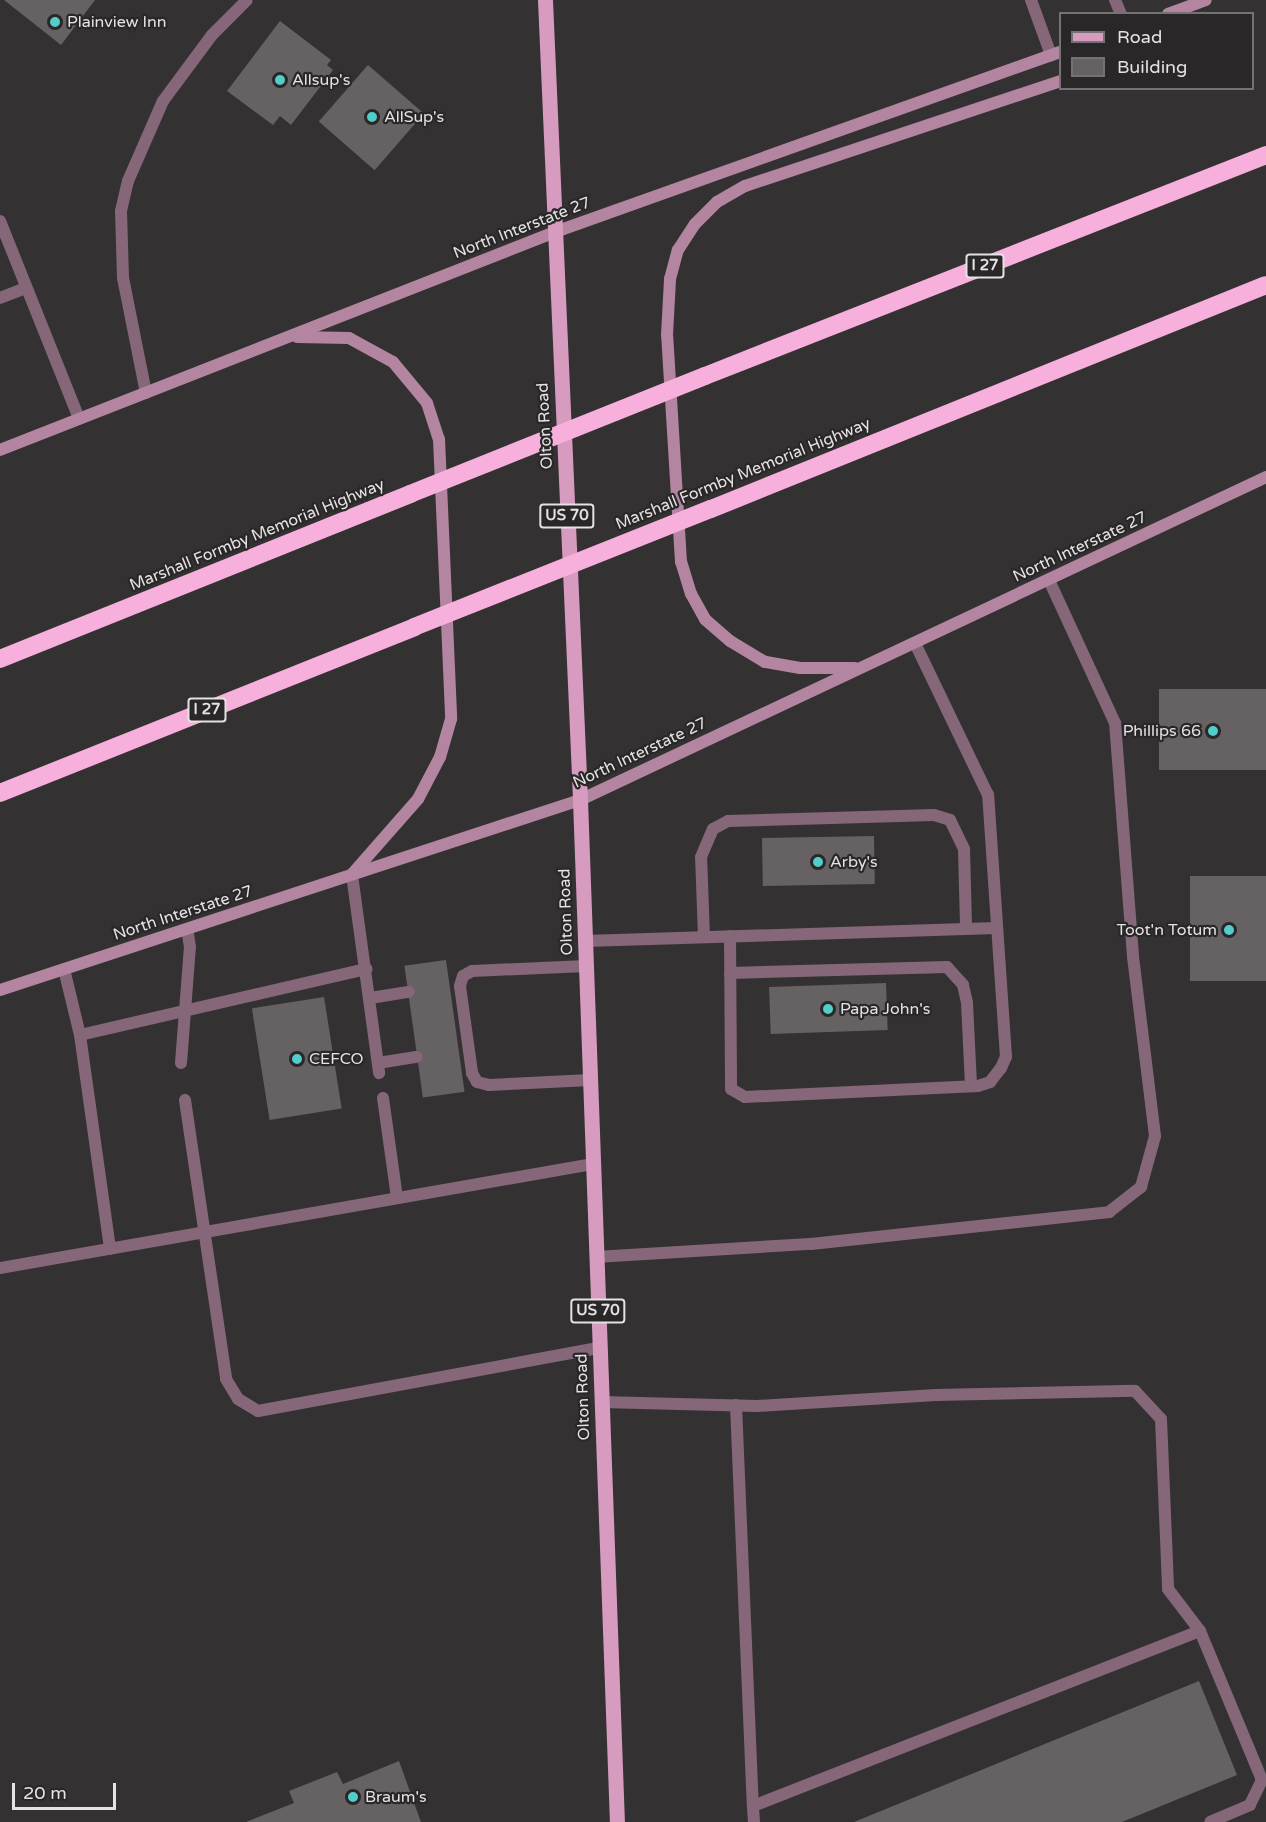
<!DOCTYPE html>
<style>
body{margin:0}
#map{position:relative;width:1266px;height:1822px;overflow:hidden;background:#343133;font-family:"Varela Round",sans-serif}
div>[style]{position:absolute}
.building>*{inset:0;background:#666264;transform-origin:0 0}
.lane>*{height:12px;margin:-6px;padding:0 6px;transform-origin:6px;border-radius:6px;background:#856779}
.secondary>*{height:12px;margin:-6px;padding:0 6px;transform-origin:6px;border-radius:6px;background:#b385a1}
.primary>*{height:15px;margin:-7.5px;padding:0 7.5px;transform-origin:7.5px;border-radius:7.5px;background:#d79bbf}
.highway>*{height:18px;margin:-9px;padding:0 9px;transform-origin:9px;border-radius:9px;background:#f7afdb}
.highway-bridge>*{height:18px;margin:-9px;padding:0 9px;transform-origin:9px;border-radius:9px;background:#f7afdb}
.dots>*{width:16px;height:16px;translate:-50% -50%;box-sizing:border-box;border:3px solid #2a2729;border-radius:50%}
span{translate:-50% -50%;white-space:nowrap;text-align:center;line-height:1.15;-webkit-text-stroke:4.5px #2a2729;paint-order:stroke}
.shield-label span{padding:2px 4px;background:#2a2729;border:2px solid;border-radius:4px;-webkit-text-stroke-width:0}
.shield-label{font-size:15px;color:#e5e2e4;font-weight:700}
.poi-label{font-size:16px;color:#e5e2e4}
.left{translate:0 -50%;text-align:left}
.right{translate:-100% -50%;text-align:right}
.street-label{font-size:16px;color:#e5e2e4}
.legend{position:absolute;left:1059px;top:12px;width:195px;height:78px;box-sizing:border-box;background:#2a2729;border:2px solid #757274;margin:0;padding:8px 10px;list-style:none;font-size:18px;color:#e5e2e4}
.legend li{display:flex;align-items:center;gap:12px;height:30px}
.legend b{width:30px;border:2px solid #757274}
.scale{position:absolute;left:12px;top:1783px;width:104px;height:27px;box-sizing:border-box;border:3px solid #e5e2e4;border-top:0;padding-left:8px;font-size:18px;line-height:21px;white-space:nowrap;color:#e5e2e4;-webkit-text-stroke:4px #2a2729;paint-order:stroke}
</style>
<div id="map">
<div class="building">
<i style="clip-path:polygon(4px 0,95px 0,61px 45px)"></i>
<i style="clip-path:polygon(280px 21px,331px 60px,327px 65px,333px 70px,291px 125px,280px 116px,273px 125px,227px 91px)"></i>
<i style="left:368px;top:65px;width:74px;height:75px;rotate:41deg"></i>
<i style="left:1266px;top:689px;width:81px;height:107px;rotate:90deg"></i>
<i style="left:874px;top:836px;width:48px;height:112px;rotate:89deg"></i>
<i style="left:1266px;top:876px;width:105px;height:76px;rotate:90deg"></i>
<i style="left:446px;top:960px;width:133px;height:42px;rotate:82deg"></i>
<i style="left:886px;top:983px;width:47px;height:117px;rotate:88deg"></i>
<i style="left:324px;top:997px;width:113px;height:73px;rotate:81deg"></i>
<i style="clip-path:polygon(1199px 1681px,1237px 1775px,1122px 1822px,854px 1822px)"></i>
<i style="clip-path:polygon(399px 1761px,421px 1822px,246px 1822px,294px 1803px,289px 1791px,337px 1772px,343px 1784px)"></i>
</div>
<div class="lane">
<i style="left:1031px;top:0;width:59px;rotate:70deg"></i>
<i style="left:1115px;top:0;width:15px;rotate:67deg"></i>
<i style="left:0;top:221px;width:213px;rotate:68.2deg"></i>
<i style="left:0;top:298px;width:28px;rotate:-21deg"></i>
<i style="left:146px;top:393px;width:117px;rotate:-101.3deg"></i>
<i style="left:123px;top:278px;width:67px;rotate:-91.7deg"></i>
<i style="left:121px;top:211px;width:31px;rotate:-77deg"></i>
<i style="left:128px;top:181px;width:87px;rotate:-66.4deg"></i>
<i style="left:163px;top:101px;width:82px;rotate:-53.4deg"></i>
<i style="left:212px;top:35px;width:49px;rotate:-45deg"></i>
<i style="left:352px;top:875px;width:200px;rotate:82.2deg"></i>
<i style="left:730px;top:936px;width:153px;rotate:89.6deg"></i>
<i style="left:731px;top:1089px;width:16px;rotate:30deg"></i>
<i style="left:745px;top:1097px;width:233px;rotate:-2.7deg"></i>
<i style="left:978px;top:1086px;width:13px;rotate:-18deg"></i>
<i style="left:990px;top:1082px;width:18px;rotate:-52deg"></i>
<i style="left:1001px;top:1068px;width:12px;rotate:-66deg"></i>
<i style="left:1006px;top:1057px;width:263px;rotate:-93.9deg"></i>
<i style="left:988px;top:795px;width:169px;rotate:-115.7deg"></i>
<i style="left:704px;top:937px;width:80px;rotate:-92.1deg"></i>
<i style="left:701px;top:857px;width:30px;rotate:-67deg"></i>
<i style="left:713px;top:829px;width:17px;rotate:-28deg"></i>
<i style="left:728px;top:821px;width:206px;rotate:-1.7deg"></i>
<i style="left:934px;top:815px;width:17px;rotate:17deg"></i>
<i style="left:950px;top:820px;width:32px;rotate:64deg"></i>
<i style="left:964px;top:849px;width:79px;rotate:88.5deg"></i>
<i style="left:585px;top:941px;width:412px;rotate:-1.8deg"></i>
<i style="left:586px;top:966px;width:114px;rotate:177.5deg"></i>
<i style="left:472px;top:971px;width:10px;rotate:151deg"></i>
<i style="left:463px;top:976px;width:10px;rotate:107deg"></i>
<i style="left:460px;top:986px;width:88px;rotate:82.1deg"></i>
<i style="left:472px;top:1073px;width:10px;rotate:61deg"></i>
<i style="left:477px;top:1082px;width:12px;rotate:14deg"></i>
<i style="left:489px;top:1085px;width:101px;rotate:-2.8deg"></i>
<i style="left:64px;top:969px;width:68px;rotate:76.4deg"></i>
<i style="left:80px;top:1035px;width:294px;rotate:-13deg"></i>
<i style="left:730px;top:973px;width:217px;rotate:-1.6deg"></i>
<i style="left:947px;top:967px;width:24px;rotate:48deg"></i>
<i style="left:963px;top:985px;width:18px;rotate:77deg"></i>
<i style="left:967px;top:1003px;width:83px;rotate:87.2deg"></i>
<i style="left:370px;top:998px;width:39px;rotate:-9deg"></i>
<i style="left:80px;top:1035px;width:216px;rotate:82deg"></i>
<i style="left:181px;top:1063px;width:116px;rotate:-85.6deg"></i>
<i style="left:190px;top:947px;width:18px;rotate:-99deg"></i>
<i style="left:378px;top:1063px;width:39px;rotate:-9deg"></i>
<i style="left:383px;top:1098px;width:101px;rotate:82deg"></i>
<i style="left:185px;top:1100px;width:282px;rotate:81.6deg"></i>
<i style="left:226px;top:1379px;width:23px;rotate:59deg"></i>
<i style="left:238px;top:1399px;width:23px;rotate:31deg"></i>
<i style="left:258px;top:1411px;width:347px;rotate:-10.5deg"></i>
<i style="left:596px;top:1257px;width:215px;rotate:-3.5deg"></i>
<i style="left:811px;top:1244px;width:300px;rotate:-6.1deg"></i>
<i style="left:1109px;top:1212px;width:41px;rotate:-38deg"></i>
<i style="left:1141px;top:1187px;width:53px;rotate:-74.6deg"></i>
<i style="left:1155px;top:1136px;width:181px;rotate:-97deg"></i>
<i style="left:1133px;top:956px;width:234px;rotate:-94.4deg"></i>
<i style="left:1115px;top:723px;width:157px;rotate:-114.8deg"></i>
<i style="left:0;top:1268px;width:601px;rotate:-9.96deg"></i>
<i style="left:601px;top:1402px;width:156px;rotate:1.5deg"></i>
<i style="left:757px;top:1406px;width:179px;rotate:-3.5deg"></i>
<i style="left:936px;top:1395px;width:199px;rotate:-1.2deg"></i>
<i style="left:1135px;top:1391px;width:38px;rotate:47deg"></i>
<i style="left:1161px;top:1419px;width:170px;rotate:87.6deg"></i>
<i style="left:1168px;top:1589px;width:53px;rotate:52.7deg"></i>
<i style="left:1200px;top:1631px;width:161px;rotate:67.4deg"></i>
<i style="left:1262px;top:1780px;width:28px;rotate:116deg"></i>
<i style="left:1250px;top:1805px;width:43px;rotate:157deg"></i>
<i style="left:736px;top:1405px;width:401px;rotate:87.6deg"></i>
<i style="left:754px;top:1822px;width:16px;rotate:-94deg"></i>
<i style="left:753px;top:1806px;width:480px;rotate:-21.4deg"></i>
</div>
<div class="secondary">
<i style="left:1168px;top:14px;width:40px;rotate:-20.2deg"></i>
<i style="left:297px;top:337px;width:52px;rotate:1.1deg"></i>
<i style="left:349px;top:338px;width:50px;rotate:28.6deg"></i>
<i style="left:393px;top:362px;width:53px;rotate:50.3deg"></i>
<i style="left:427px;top:403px;width:38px;rotate:72deg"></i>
<i style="left:439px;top:439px;width:280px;rotate:87.5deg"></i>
<i style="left:451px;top:719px;width:40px;rotate:106deg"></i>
<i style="left:440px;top:757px;width:47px;rotate:117.6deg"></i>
<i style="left:418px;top:799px;width:100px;rotate:131.3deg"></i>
<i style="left:0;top:450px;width:596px;rotate:-21.44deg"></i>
<i style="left:555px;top:232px;width:536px;rotate:-19.62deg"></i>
<i style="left:855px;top:668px;width:55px;rotate:180deg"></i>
<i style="left:800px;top:668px;width:36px;rotate:-170deg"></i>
<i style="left:765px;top:662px;width:41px;rotate:-149deg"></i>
<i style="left:730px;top:641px;width:33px;rotate:-139deg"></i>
<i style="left:705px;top:619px;width:29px;rotate:-119deg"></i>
<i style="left:691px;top:594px;width:34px;rotate:-107deg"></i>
<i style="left:681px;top:562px;width:227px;rotate:-93.5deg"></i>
<i style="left:667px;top:335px;width:56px;rotate:-86.9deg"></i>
<i style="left:670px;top:279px;width:30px;rotate:-75deg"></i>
<i style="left:678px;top:250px;width:31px;rotate:-57deg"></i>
<i style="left:695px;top:224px;width:31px;rotate:-45deg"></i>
<i style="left:717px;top:202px;width:32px;rotate:-30deg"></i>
<i style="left:745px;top:186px;width:332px;rotate:-18.4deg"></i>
<i style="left:0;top:990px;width:610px;rotate:-18.14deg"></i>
<i style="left:580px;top:800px;width:758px;rotate:-25.21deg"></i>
</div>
<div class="primary">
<i style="left:545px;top:0;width:801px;rotate:87.49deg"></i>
<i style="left:580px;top:800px;width:1023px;rotate:87.93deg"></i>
</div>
<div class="highway">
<i style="left:705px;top:376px;width:603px;rotate:-21.5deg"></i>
<i style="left:711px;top:509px;width:598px;rotate:-21.98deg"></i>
<i style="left:0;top:659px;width:442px;rotate:-21.9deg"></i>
<i style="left:0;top:793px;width:446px;rotate:-21.8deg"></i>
</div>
<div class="highway-bridge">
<i style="left:410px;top:494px;width:318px;rotate:-21.8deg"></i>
<i style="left:414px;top:627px;width:320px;rotate:-21.7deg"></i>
</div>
<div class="dots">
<i style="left:55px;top:22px;background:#53cdca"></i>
<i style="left:280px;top:80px;background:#53cdca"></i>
<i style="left:372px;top:117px;background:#53cdca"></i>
<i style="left:1213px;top:731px;background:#53cdca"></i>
<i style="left:818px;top:862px;background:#53cdca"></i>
<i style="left:1229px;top:930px;background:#53cdca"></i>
<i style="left:828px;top:1009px;background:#53cdca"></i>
<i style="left:297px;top:1059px;background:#53cdca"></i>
<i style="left:353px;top:1797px;background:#53cdca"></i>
</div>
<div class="shield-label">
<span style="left:985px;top:266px">I 27</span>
<span style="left:567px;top:516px">US 70</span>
<span style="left:207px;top:710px">I 27</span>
<span style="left:598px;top:1311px">US 70</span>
</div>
<div class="poi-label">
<span class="left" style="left:67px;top:22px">Plainview Inn</span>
<span class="left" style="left:292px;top:80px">Allsup's</span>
<span class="left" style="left:384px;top:117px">AllSup's</span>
<span class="right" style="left:1201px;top:731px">Phillips 66</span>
<span class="left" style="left:830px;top:862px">Arby's</span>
<span class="right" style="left:1217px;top:930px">Toot'n Totum</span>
<span class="left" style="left:840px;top:1009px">Papa John's</span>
<span class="left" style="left:309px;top:1059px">CEFCO</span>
<span class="left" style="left:365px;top:1797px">Braum's</span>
</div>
<div class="street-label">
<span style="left:522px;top:228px;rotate:-21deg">North Interstate 27</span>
<span style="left:545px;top:426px;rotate:-93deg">Olton Road</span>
<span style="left:743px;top:474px;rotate:-22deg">Marshall Formby Memorial Highway</span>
<span style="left:257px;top:535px;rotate:-22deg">Marshall Formby Memorial Highway</span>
<span style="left:1080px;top:547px;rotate:-25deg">North Interstate 27</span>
<span style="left:640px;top:753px;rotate:-25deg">North Interstate 27</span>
<span style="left:566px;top:912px;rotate:-92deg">Olton Road</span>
<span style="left:183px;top:913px;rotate:-18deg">North Interstate 27</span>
<span style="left:583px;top:1397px;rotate:-92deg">Olton Road</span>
</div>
<ul class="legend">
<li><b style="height:8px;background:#d79bbf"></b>Road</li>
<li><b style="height:16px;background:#666264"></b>Building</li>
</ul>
<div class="scale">20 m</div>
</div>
